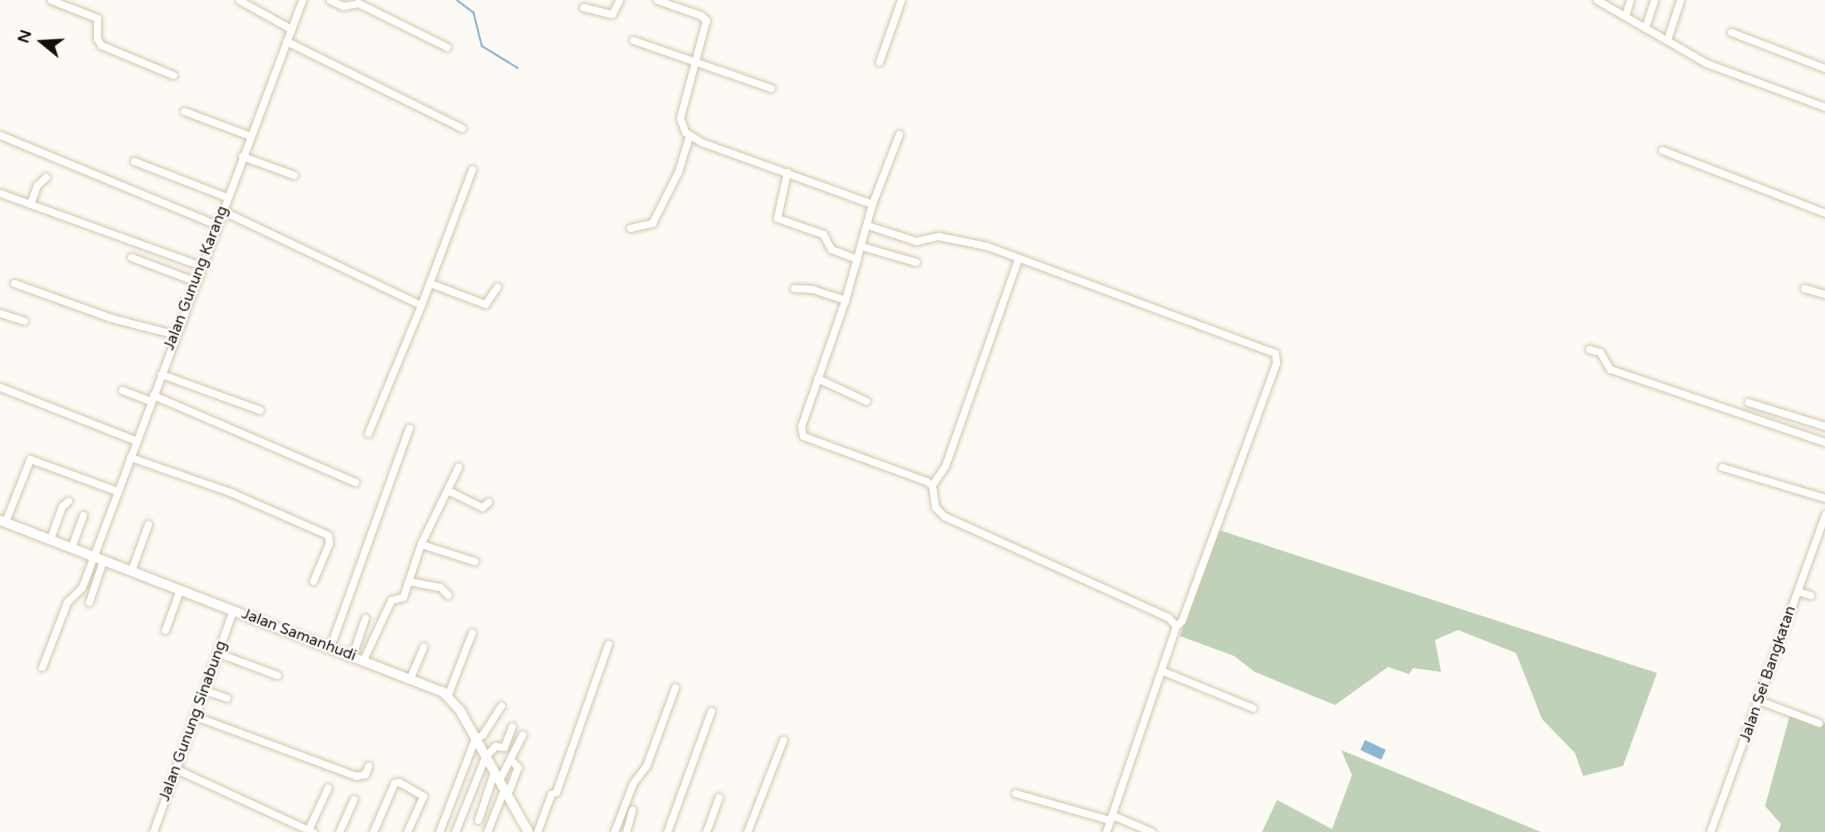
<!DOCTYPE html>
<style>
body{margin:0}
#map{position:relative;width:1825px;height:832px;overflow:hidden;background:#fdfaf5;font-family:"Varela Round",sans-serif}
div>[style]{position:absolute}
.green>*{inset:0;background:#bfd2b8}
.water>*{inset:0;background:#8db8d4;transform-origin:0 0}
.stream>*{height:1.5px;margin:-0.75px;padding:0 0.75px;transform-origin:0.75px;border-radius:0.75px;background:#8db8d4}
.roads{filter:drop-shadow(0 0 2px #d4c5ab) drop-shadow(0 0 2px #d4c5ab)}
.street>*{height:7px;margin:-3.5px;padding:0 3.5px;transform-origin:3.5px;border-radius:3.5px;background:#fff}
.secondary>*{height:9px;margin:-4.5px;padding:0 4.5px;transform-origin:4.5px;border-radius:4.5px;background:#fff}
span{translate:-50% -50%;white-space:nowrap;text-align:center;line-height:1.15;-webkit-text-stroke:4.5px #fff;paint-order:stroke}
.street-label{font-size:15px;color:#151007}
.north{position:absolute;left:12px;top:12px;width:60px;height:60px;-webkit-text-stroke:4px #fff;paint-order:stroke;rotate:288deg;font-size:16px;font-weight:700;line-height:24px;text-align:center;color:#151007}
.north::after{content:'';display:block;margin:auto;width:21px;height:27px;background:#151007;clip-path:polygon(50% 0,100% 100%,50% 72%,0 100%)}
</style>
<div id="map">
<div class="green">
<i style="clip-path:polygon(1216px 529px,1657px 673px,1623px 766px,1583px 776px,1575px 753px,1542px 719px,1516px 653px,1458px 630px,1435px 640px,1441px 672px,1413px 668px,1409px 674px,1388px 667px,1335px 705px,1255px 672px,1234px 656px,1180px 636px)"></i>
<i style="clip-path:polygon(1791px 711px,1825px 723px,1825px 832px,1778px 832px,1781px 824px,1765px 806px)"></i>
<i style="clip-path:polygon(1341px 750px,1495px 813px,1541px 832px,1262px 832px,1277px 800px,1332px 829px,1352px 775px)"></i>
</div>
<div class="water">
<i style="left:1365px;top:740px;width:23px;height:11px;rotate:25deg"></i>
</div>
<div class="stream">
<i style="left:457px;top:0;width:21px;rotate:37deg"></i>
<i style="left:474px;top:13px;width:34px;rotate:76deg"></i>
<i style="left:482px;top:46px;width:42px;rotate:31.4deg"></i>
</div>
<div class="roads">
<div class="street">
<i style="left:51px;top:0;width:49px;rotate:21.4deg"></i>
<i style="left:97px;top:18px;width:20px;rotate:90deg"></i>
<i style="left:97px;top:38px;width:8px;rotate:60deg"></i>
<i style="left:101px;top:45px;width:78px;rotate:22.6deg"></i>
<i style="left:239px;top:0;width:60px;rotate:29.1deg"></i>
<i style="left:330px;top:0;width:14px;rotate:25deg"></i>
<i style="left:343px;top:6px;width:15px;rotate:-11deg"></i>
<i style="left:358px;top:3px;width:99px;rotate:26.3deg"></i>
<i style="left:657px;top:0;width:46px;rotate:19.2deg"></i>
<i style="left:700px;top:15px;width:8px;rotate:40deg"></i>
<i style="left:706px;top:20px;width:101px;rotate:104.9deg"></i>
<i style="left:680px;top:118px;width:15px;rotate:70deg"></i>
<i style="left:685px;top:132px;width:19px;rotate:32deg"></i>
<i style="left:701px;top:142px;width:182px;rotate:19.9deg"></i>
<i style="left:872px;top:204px;width:100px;rotate:105.7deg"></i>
<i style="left:845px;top:300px;width:133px;rotate:109.2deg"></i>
<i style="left:801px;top:426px;width:10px;rotate:79deg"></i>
<i style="left:803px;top:436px;width:131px;rotate:20.1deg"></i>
<i style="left:926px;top:481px;width:7px;rotate:34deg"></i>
<i style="left:932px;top:485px;width:22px;rotate:82deg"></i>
<i style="left:935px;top:507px;width:13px;rotate:45deg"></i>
<i style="left:944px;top:516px;width:246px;rotate:24.3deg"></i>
<i style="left:1168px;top:617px;width:12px;rotate:48deg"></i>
<i style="left:1597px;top:0;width:126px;rotate:30deg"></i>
<i style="left:1706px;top:63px;width:127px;rotate:20.3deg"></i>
<i style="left:583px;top:7px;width:30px;rotate:14deg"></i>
<i style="left:612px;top:14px;width:16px;rotate:-63deg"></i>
<i style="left:1625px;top:16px;width:17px;rotate:-73deg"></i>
<i style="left:1645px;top:28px;width:29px;rotate:-72deg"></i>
<i style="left:1731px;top:32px;width:101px;rotate:21deg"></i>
<i style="left:633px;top:40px;width:146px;rotate:19.2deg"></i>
<i style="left:1667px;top:40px;width:42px;rotate:-72deg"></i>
<i style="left:286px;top:41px;width:196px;rotate:26.3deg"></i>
<i style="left:879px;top:62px;width:66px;rotate:-70.5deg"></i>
<i style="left:184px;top:111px;width:71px;rotate:20.7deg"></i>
<i style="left:0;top:135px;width:235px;rotate:22.5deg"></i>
<i style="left:1662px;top:150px;width:175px;rotate:21.1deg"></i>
<i style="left:242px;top:156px;width:55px;rotate:20.1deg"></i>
<i style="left:134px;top:161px;width:100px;rotate:21.2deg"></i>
<i style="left:787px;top:172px;width:47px;rotate:102.3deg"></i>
<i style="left:777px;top:218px;width:49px;rotate:19.2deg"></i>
<i style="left:823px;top:234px;width:17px;rotate:62deg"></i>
<i style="left:831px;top:249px;width:28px;rotate:21deg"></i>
<i style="left:0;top:193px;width:215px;rotate:19.9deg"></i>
<i style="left:30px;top:204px;width:20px;rotate:-70deg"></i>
<i style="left:37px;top:185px;width:12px;rotate:-42deg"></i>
<i style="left:872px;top:204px;width:75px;rotate:-68.9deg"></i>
<i style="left:223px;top:211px;width:219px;rotate:25.4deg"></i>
<i style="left:421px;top:305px;width:145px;rotate:-69.4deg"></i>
<i style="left:867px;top:225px;width:52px;rotate:18.1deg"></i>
<i style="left:916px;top:241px;width:23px;rotate:-13deg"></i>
<i style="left:938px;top:236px;width:50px;rotate:11.5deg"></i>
<i style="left:987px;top:246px;width:307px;rotate:20.4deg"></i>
<i style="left:1275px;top:353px;width:10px;rotate:84deg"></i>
<i style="left:1276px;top:363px;width:274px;rotate:110.1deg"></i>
<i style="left:1182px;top:620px;width:8px;rotate:135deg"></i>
<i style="left:1176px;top:626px;width:218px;rotate:108.8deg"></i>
<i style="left:630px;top:228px;width:23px;rotate:-13deg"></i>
<i style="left:652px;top:223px;width:57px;rotate:-63deg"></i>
<i style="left:678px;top:172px;width:39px;rotate:-73deg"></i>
<i style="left:861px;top:246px;width:57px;rotate:16.2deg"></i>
<i style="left:131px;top:257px;width:68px;rotate:20.6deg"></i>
<i style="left:14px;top:283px;width:103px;rotate:19.8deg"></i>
<i style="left:111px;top:318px;width:65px;rotate:14.3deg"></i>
<i style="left:430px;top:283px;width:59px;rotate:20.9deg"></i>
<i style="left:485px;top:304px;width:21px;rotate:-55deg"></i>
<i style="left:794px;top:288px;width:18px;rotate:3deg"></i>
<i style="left:812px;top:289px;width:35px;rotate:18deg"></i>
<i style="left:1804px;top:288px;width:22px;rotate:16deg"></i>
<i style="left:0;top:313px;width:25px;rotate:18deg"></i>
<i style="left:1589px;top:349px;width:11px;rotate:15deg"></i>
<i style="left:1600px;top:352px;width:20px;rotate:60deg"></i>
<i style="left:1610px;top:369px;width:227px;rotate:18.8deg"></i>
<i style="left:161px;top:374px;width:105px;rotate:20deg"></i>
<i style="left:817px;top:378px;width:54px;rotate:25.1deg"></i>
<i style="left:0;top:387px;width:147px;rotate:21.5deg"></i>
<i style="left:122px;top:390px;width:31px;rotate:21deg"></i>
<i style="left:153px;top:395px;width:220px;rotate:23.3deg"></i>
<i style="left:1748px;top:402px;width:81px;rotate:17.3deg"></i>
<i style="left:368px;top:433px;width:139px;rotate:-67.5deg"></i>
<i style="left:130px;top:457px;width:106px;rotate:19.3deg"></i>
<i style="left:230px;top:492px;width:107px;rotate:23.7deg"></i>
<i style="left:328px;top:535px;width:8px;rotate:83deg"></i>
<i style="left:329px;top:543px;width:41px;rotate:112.8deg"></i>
<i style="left:1722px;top:467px;width:108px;rotate:16.8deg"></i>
<i style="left:932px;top:485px;width:23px;rotate:-56deg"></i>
<i style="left:945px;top:466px;width:219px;rotate:-70.6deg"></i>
<i style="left:447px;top:490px;width:39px;rotate:26deg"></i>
<i style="left:482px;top:507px;width:8px;rotate:-40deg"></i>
<i style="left:5px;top:522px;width:68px;rotate:-68.4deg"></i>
<i style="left:30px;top:459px;width:93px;rotate:20.2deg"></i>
<i style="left:50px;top:539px;width:35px;rotate:-70deg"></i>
<i style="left:62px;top:506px;width:8px;rotate:-40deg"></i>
<i style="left:421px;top:544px;width:56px;rotate:17.8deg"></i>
<i style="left:71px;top:548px;width:35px;rotate:-70deg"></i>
<i style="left:131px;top:571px;width:50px;rotate:-70.1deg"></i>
<i style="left:408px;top:581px;width:33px;rotate:11deg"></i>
<i style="left:440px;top:587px;width:11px;rotate:45deg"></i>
<i style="left:1797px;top:591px;width:14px;rotate:17deg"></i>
<i style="left:89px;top:602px;width:44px;rotate:-71.6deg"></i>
<i style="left:165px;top:630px;width:44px;rotate:-69.9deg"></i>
<i style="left:330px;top:647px;width:233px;rotate:-70.2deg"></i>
<i style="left:218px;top:653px;width:63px;rotate:20.4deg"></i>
<i style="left:352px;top:656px;width:40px;rotate:-71.1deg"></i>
<i style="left:363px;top:660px;width:66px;rotate:-65deg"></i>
<i style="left:391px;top:600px;width:12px;rotate:-14deg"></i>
<i style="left:403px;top:597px;width:57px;rotate:-71.6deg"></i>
<i style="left:421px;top:543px;width:85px;rotate:-64deg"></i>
<i style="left:42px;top:667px;width:70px;rotate:-69deg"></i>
<i style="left:67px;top:602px;width:21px;rotate:-45deg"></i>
<i style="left:82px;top:587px;width:627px;rotate:-69.45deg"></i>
<i style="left:1163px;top:671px;width:97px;rotate:22.3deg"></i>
<i style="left:410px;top:678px;width:34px;rotate:-67deg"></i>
<i style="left:204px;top:690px;width:24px;rotate:19deg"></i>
<i style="left:448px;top:694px;width:66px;rotate:-68.8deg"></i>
<i style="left:1758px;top:700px;width:65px;rotate:20.7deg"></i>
<i style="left:195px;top:716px;width:172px;rotate:20.4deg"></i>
<i style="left:356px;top:776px;width:9px;rotate:-13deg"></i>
<i style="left:365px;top:774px;width:9px;rotate:-69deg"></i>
<i style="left:176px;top:769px;width:151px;rotate:24.7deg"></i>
<i style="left:499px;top:780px;width:51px;rotate:-62.9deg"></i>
<i style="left:1015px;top:793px;width:99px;rotate:15.9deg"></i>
<i style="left:507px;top:795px;width:30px;rotate:-69deg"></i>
<i style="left:518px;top:767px;width:10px;rotate:-135deg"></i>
<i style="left:1112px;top:815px;width:43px;rotate:23deg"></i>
<i style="left:478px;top:820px;width:51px;rotate:-71.6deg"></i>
<i style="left:308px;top:830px;width:47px;rotate:-65.1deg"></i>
<i style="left:153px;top:832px;width:236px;rotate:-70.2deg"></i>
<i style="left:339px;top:832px;width:36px;rotate:-66deg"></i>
<i style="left:373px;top:832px;width:53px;rotate:-66.8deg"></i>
<i style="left:394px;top:783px;width:5px;rotate:-11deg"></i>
<i style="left:399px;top:782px;width:28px;rotate:30deg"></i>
<i style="left:423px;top:796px;width:39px;rotate:114deg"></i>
<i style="left:439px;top:832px;width:101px;rotate:-69deg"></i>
<i style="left:475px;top:738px;width:8px;rotate:-23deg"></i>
<i style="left:482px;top:735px;width:35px;rotate:-57deg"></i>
<i style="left:455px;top:832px;width:81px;rotate:-68.2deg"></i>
<i style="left:485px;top:757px;width:15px;rotate:-48deg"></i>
<i style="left:495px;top:746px;width:9px;rotate:6deg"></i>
<i style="left:504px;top:747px;width:22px;rotate:-69deg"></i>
<i style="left:487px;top:832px;width:46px;rotate:-68.4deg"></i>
<i style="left:537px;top:832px;width:40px;rotate:-69.8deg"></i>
<i style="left:551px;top:794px;width:5px;rotate:-22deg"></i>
<i style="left:556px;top:792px;width:157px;rotate:-70.6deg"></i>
<i style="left:614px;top:832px;width:53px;rotate:-68.8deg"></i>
<i style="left:633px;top:783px;width:21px;rotate:-53deg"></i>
<i style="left:646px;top:766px;width:84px;rotate:-69.8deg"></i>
<i style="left:626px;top:832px;width:23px;rotate:-75deg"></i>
<i style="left:667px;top:832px;width:129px;rotate:-70deg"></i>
<i style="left:706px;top:832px;width:37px;rotate:-70deg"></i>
<i style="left:747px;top:832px;width:99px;rotate:-68.6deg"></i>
<i style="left:1710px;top:832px;width:338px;rotate:-70.1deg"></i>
</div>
<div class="secondary">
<i style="left:0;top:520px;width:474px;rotate:21.2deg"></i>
<i style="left:442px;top:691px;width:25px;rotate:47deg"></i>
<i style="left:459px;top:709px;width:141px;rotate:60.7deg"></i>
</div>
</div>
<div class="street-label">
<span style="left:196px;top:278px;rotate:-69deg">Jalan Gunung Karang</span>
<span style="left:299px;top:635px;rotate:21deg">Jalan Samanhudi</span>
<span style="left:1768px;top:674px;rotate:-71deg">Jalan Sei Bangkatan</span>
<span style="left:193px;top:721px;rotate:-70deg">Jalan Gunung Sinabung</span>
</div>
<div class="north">N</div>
</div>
